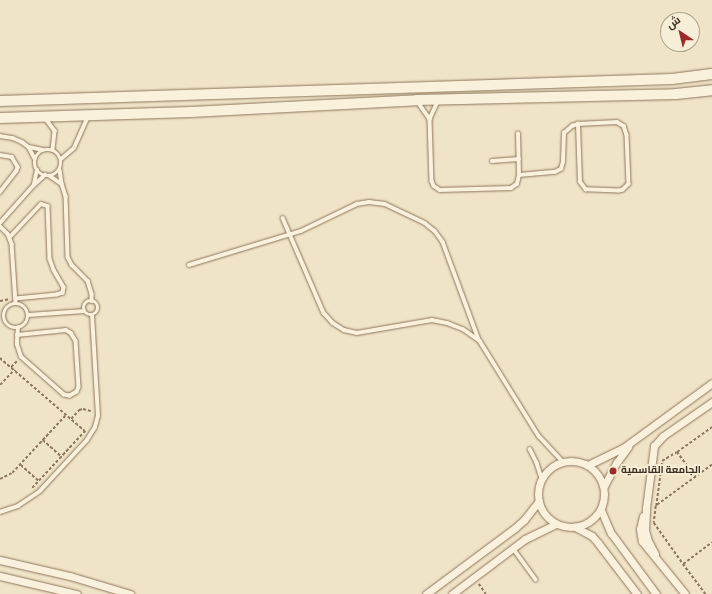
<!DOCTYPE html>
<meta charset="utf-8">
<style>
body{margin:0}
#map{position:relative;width:712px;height:594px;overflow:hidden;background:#f0e4c8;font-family:Bitter,Cairo,serif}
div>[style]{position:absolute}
.path>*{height:1.5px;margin-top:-0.75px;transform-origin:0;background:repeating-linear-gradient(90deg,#8d765c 0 3px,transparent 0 5px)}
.roads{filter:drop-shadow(0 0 1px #8d765c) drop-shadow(0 0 1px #8d765c)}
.service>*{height:3.5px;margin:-1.75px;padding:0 1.75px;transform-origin:1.75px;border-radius:1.75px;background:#faf1dc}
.service>.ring{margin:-1.75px;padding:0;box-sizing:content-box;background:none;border:3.5px solid #faf1dc;border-radius:50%}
.minor>*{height:7px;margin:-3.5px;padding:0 3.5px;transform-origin:3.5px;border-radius:3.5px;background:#faf1dc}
.minor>.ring{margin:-3.5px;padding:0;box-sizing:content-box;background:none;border:7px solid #faf1dc;border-radius:50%}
.secondary>*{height:10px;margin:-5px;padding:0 5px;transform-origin:5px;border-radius:5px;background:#faf1dc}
.dots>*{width:11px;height:11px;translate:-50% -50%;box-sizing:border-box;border:2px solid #f7eed8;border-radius:50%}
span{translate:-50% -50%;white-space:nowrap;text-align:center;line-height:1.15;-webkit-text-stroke:3.5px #f7eed8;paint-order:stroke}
.poi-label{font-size:10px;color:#3d2e20;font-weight:700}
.left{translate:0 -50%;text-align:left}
.north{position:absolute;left:660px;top:12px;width:40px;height:40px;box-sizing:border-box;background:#f7eed8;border:1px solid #ada18e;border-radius:50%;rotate:325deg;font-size:11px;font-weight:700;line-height:16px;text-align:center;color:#3d2e20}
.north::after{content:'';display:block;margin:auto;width:14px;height:18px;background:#9e2a2b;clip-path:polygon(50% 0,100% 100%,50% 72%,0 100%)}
</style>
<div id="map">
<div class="path">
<i style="left:0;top:301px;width:10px;rotate:-11deg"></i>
<i style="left:0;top:358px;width:112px;rotate:40.7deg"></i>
<i style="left:11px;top:367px;width:8px;rotate:-45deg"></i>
<i style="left:0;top:385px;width:21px;rotate:-47deg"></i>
<i style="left:71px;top:419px;width:12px;rotate:-48deg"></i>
<i style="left:79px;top:410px;width:4px;rotate:-14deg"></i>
<i style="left:83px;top:409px;width:8px;rotate:14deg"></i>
<i style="left:43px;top:440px;width:24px;rotate:42deg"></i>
<i style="left:677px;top:452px;width:31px;rotate:53deg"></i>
<i style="left:21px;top:465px;width:24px;rotate:42deg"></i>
<i style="left:712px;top:465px;width:69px;rotate:143.8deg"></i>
<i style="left:656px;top:506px;width:17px;rotate:97deg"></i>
<i style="left:654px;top:523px;width:50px;rotate:54.7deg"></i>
<i style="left:683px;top:564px;width:36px;rotate:-37deg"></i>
<i style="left:0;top:479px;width:13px;rotate:-27deg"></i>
<i style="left:12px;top:473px;width:78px;rotate:-47.1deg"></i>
<i style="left:32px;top:488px;width:78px;rotate:-47.1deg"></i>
<i style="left:656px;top:506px;width:45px;rotate:-82.4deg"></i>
<i style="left:662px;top:461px;width:17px;rotate:-31deg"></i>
<i style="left:677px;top:452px;width:43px;rotate:-35.5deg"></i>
<i style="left:683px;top:564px;width:38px;rotate:53deg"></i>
<i style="left:479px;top:584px;width:12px;rotate:55deg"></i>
</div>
<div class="roads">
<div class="service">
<i style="left:418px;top:102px;width:21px;rotate:55deg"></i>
<i style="left:438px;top:102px;width:19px;rotate:115deg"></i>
<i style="left:430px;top:119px;width:62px;rotate:88.2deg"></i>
<i style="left:432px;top:181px;width:5px;rotate:68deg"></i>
<i style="left:434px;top:186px;width:7px;rotate:34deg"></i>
<i style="left:440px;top:190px;width:71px;rotate:-1.6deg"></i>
<i style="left:511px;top:188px;width:7px;rotate:-34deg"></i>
<i style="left:517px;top:184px;width:9px;rotate:-77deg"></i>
<i style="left:519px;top:175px;width:41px;rotate:-91.4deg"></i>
<i style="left:46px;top:119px;width:15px;rotate:53deg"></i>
<i style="left:55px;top:131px;width:19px;rotate:96deg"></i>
<i style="left:617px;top:122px;width:8px;rotate:30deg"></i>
<i style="left:624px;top:126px;width:9px;rotate:72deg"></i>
<i style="left:627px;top:135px;width:49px;rotate:87.7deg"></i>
<i style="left:629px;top:184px;width:8px;rotate:135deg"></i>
<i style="left:623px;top:190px;width:4px;rotate:166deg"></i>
<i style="left:619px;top:191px;width:33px;rotate:-178deg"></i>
<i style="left:586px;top:190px;width:10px;rotate:-127deg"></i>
<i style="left:580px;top:182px;width:58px;rotate:-92deg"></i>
<i style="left:578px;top:124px;width:39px;rotate:-3deg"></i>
<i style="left:0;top:136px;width:13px;rotate:9deg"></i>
<i style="left:13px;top:138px;width:10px;rotate:24deg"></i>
<i style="left:22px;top:142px;width:9px;rotate:36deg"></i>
<i style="left:29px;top:147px;width:13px;rotate:63deg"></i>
<i style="left:29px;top:147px;width:14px;rotate:12deg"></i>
<i class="ring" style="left:35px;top:150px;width:22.5px;height:22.5px"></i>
<i style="left:0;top:155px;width:12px;rotate:9deg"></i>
<i style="left:12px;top:157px;width:12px;rotate:59deg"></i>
<i style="left:18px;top:167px;width:4px;rotate:104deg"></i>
<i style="left:17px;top:171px;width:28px;rotate:128deg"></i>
<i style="left:61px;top:159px;width:17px;rotate:-40deg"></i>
<i style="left:74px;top:148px;width:34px;rotate:-66deg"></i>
<i style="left:492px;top:161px;width:27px;rotate:-4deg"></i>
<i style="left:60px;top:170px;width:14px;rotate:82deg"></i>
<i style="left:62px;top:184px;width:13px;rotate:72deg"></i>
<i style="left:66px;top:196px;width:61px;rotate:88.1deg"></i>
<i style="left:68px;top:257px;width:9px;rotate:63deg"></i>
<i style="left:72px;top:265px;width:23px;rotate:45deg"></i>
<i style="left:88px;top:281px;width:14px;rotate:73deg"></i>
<i style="left:92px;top:294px;width:7px;rotate:90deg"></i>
<i style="left:519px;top:175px;width:36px;rotate:-5deg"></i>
<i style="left:555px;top:172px;width:7px;rotate:-27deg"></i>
<i style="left:561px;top:169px;width:7px;rotate:-74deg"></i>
<i style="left:563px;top:162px;width:29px;rotate:-88deg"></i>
<i style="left:564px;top:133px;width:11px;rotate:-41deg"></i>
<i style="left:572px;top:126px;width:6px;rotate:-18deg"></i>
<i style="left:50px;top:176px;width:14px;rotate:34deg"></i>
<i style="left:34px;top:184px;width:14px;rotate:-78deg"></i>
<i style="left:283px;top:218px;width:103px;rotate:66.7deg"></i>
<i style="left:324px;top:313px;width:13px;rotate:48deg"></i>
<i style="left:333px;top:323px;width:13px;rotate:32deg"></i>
<i style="left:344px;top:330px;width:13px;rotate:13deg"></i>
<i style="left:357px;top:333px;width:76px;rotate:-9.8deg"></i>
<i style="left:432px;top:320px;width:15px;rotate:11deg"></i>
<i style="left:447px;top:323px;width:17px;rotate:21deg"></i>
<i style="left:463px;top:329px;width:21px;rotate:35deg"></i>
<i style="left:480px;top:341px;width:112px;rotate:58.2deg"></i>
<i style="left:539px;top:436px;width:35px;rotate:47deg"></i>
<i style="left:0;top:223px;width:51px;rotate:-48.2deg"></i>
<i style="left:34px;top:185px;width:15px;rotate:-42deg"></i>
<i style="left:0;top:226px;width:11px;rotate:45deg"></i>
<i style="left:8px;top:234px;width:11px;rotate:68deg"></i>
<i style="left:12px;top:244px;width:59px;rotate:86.1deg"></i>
<i style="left:10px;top:237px;width:45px;rotate:-46.8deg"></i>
<i style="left:41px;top:204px;width:7px;rotate:16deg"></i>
<i style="left:48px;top:206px;width:53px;rotate:87.8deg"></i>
<i style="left:50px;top:259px;width:12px;rotate:70deg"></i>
<i style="left:54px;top:270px;width:20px;rotate:60deg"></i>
<i style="left:64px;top:287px;width:6px;rotate:99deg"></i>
<i style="left:63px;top:293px;width:6px;rotate:162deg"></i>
<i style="left:57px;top:295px;width:41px;rotate:174.4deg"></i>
<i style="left:189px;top:265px;width:117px;rotate:-16.9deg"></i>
<i style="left:301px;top:231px;width:62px;rotate:-25.7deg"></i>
<i style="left:357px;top:204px;width:12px;rotate:-9deg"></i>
<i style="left:369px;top:202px;width:16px;rotate:7deg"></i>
<i style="left:385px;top:204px;width:44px;rotate:25.4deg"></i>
<i style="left:425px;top:223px;width:13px;rotate:39deg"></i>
<i style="left:435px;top:231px;width:14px;rotate:54deg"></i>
<i style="left:443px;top:242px;width:104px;rotate:69.8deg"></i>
<i class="ring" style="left:84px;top:301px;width:10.5px;height:10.5px"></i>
<i class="ring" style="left:4px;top:304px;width:20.5px;height:20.5px"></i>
<i style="left:29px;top:315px;width:55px;rotate:-4.2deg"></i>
<i style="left:17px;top:335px;width:49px;rotate:-5.8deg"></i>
<i style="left:66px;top:330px;width:6px;rotate:31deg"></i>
<i style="left:71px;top:333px;width:9px;rotate:58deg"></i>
<i style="left:76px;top:341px;width:46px;rotate:86.3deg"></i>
<i style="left:79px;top:387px;width:5px;rotate:112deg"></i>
<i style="left:77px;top:392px;width:8px;rotate:150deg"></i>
<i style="left:70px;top:396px;width:6px;rotate:-171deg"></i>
<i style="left:64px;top:395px;width:57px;rotate:-138.5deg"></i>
<i style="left:21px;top:357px;width:13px;rotate:-108deg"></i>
<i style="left:17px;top:345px;width:4px;rotate:-90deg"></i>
<i style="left:17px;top:341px;width:13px;rotate:-86deg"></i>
<i style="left:530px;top:449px;width:16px;rotate:63deg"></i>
<i style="left:537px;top:463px;width:16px;rotate:72deg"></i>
<i style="left:0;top:512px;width:19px;rotate:-18deg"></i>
<i style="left:18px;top:506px;width:27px;rotate:-34deg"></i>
<i style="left:40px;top:491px;width:69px;rotate:-47.3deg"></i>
<i style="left:87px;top:440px;width:15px;rotate:-58deg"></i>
<i style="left:95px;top:427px;width:11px;rotate:-75deg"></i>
<i style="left:98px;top:416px;width:100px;rotate:-93.4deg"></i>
<i style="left:513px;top:548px;width:39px;rotate:54deg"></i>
</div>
<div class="minor">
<i class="ring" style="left:538px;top:461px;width:59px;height:59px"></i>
<i style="left:588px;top:465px;width:39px;rotate:-26deg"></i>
<i style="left:623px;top:448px;width:110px;rotate:-36.1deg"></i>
<i style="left:604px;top:486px;width:27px;rotate:-62deg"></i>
<i style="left:617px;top:462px;width:19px;rotate:-54deg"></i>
<i style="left:601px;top:510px;width:25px;rotate:67deg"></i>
<i style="left:611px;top:533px;width:76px;rotate:53.6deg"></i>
<i style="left:643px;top:516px;width:13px;rotate:103deg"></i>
<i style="left:640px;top:529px;width:12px;rotate:81deg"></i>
<i style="left:642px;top:541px;width:68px;rotate:50.9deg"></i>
<i style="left:575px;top:527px;width:19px;rotate:28deg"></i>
<i style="left:592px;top:536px;width:9px;rotate:49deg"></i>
<i style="left:598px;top:543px;width:64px;rotate:52.6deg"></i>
<i style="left:655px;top:554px;width:15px;rotate:-118deg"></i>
<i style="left:648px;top:541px;width:11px;rotate:-105deg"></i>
<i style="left:645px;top:530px;width:22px;rotate:-87deg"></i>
<i style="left:646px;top:508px;width:63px;rotate:-82.6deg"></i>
<i style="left:654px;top:446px;width:13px;rotate:-48deg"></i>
<i style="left:663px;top:436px;width:60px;rotate:-34.8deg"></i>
<i style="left:0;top:560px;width:72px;rotate:12.9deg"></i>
<i style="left:70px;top:576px;width:63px;rotate:16.7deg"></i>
<i style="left:0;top:576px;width:79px;rotate:13.2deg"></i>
<i style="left:426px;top:594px;width:111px;rotate:-36.6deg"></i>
<i style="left:515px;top:528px;width:12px;rotate:-42deg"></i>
<i style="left:524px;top:520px;width:24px;rotate:-52deg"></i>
<i style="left:452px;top:594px;width:91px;rotate:-37deg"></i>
<i style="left:525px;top:539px;width:34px;rotate:-26deg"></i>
</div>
<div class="secondary">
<i style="left:0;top:101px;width:672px;rotate:-1.88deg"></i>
<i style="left:672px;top:79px;width:40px;rotate:-7.1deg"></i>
<i style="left:0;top:118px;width:191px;rotate:-1.8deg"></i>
<i style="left:191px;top:112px;width:226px;rotate:-3deg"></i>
<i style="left:417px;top:100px;width:259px;rotate:-1.3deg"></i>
<i style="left:676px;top:94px;width:36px;rotate:-6deg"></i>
</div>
</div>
<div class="dots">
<i style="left:613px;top:471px;background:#9e2a2b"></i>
</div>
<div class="poi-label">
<span class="left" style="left:621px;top:471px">الجامعة القاسمية</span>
</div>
<div class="north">ش</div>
</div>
